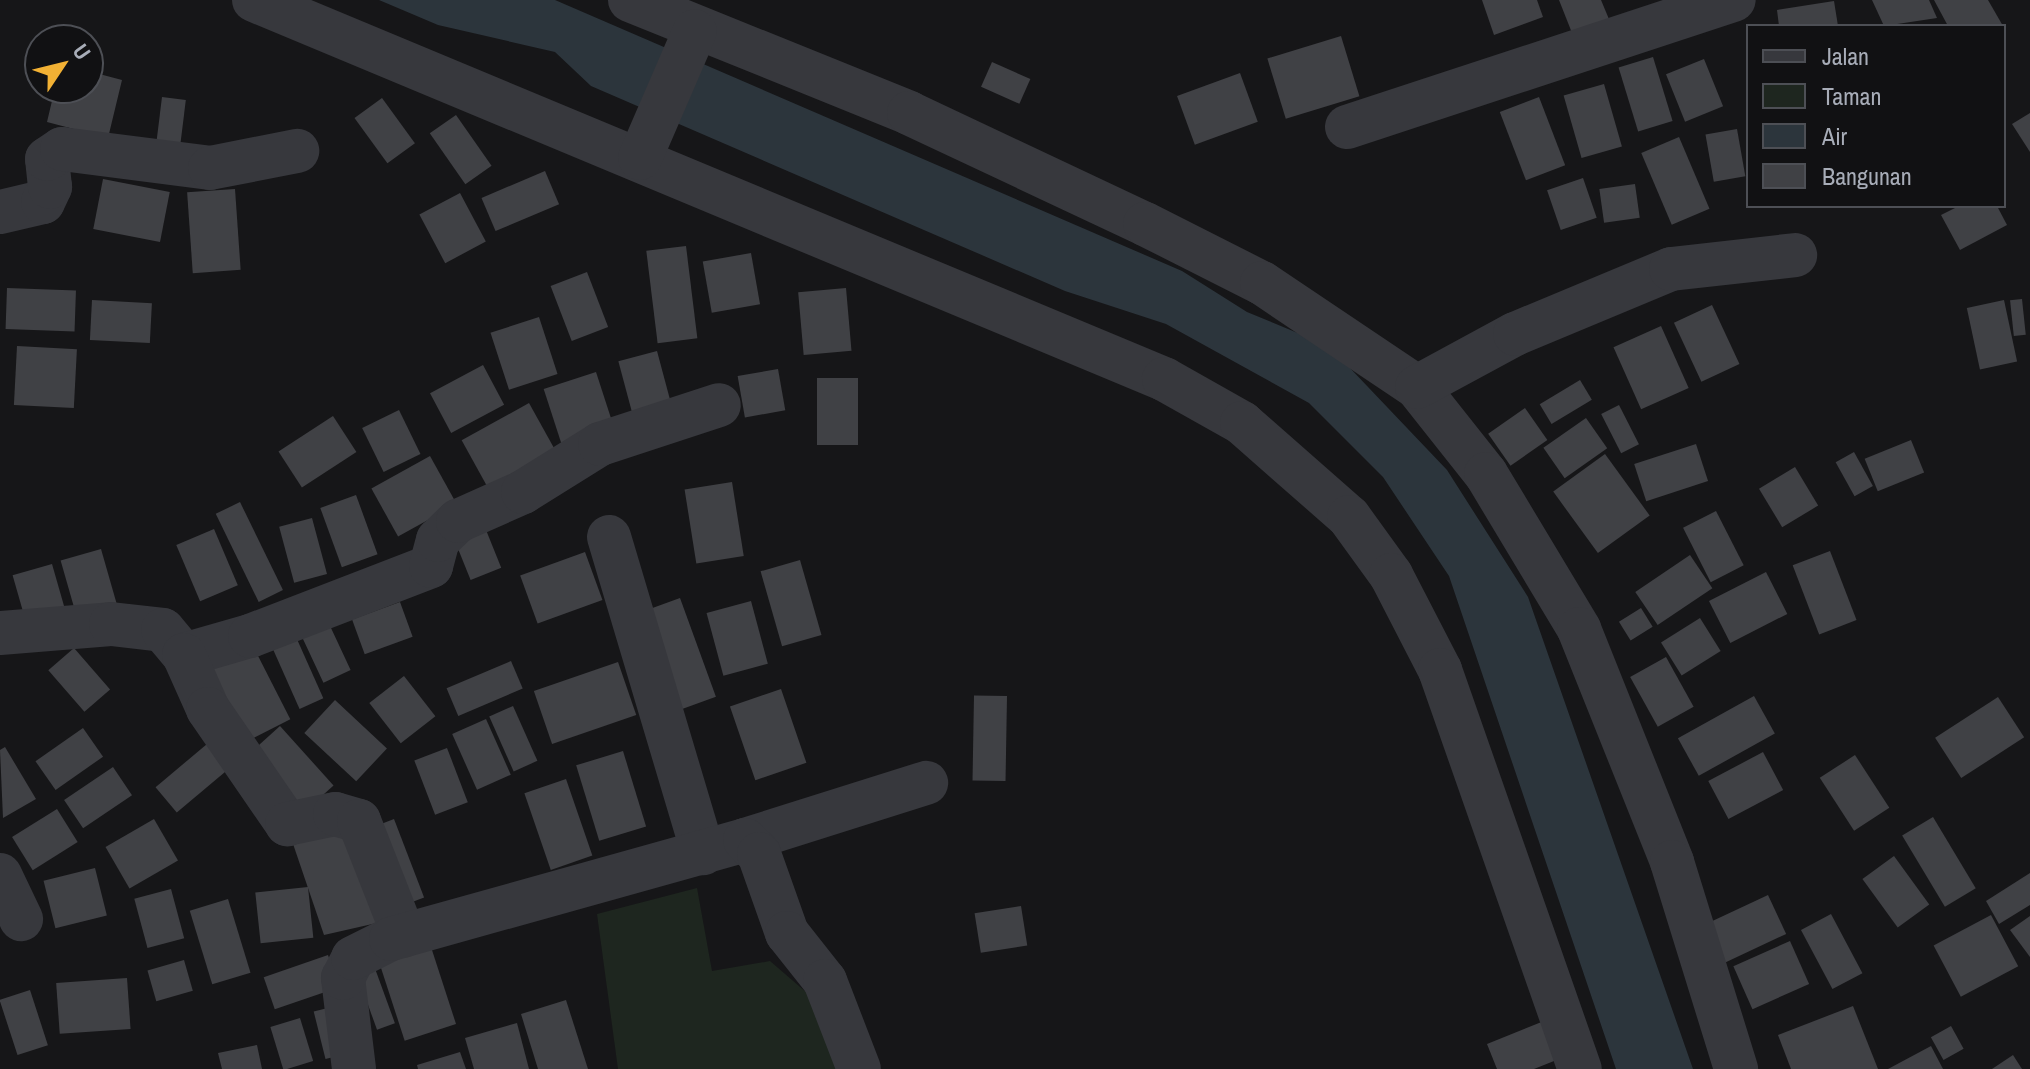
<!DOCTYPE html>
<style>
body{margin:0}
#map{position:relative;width:2030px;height:1069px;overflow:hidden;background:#161618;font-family:"Archivo Narrow",sans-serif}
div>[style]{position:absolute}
.green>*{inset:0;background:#1e261f}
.water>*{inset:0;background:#2c353c}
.building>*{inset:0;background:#404145;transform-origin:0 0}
.minor>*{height:44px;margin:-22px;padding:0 22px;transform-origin:22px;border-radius:22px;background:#37383d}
span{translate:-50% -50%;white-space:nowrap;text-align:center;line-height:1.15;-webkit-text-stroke:8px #111113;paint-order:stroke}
.legend{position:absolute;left:1746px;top:24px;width:260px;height:184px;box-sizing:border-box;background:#111113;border:2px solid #4d4f55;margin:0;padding:10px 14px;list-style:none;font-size:24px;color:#a8adb8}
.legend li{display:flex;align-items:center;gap:16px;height:40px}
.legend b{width:40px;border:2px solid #4d4f55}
.north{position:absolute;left:24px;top:24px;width:80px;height:80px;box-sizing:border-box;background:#111113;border:2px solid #4d4f55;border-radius:50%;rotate:55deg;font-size:22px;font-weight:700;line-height:32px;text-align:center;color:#a8adb8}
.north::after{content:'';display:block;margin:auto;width:28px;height:36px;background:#f2b134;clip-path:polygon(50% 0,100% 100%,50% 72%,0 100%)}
</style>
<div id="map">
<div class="green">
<i style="clip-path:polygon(697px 888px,712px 971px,770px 961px,814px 999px,841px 1069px,618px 1069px,597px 914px)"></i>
</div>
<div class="water">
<i style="clip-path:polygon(379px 0,555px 0,1182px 271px,1247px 312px,1329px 346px,1447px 470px,1528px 597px,1693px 1069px,1616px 1069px,1449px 576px,1383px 477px,1309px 403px,1166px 324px,1065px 291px,591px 86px,555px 52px,438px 25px)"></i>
</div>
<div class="building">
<i style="clip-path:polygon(1482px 0,1537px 0,1543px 17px,1494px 35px)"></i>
<i style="clip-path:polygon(1559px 0,1601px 0,1611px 24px,1574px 38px)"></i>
<i style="clip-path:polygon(1872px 0,1929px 0,1937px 18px,1884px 26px)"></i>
<i style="clip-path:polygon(1934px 0,1988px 0,2003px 26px,1948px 26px)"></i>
<i style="clip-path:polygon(1834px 1px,1838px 26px,1779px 26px,1777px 10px)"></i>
<i style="left:1341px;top:36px;width:63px;height:77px;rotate:73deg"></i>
<i style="left:1653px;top:57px;width:67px;height:36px;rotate:73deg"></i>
<i style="left:1704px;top:59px;width:51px;height:41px;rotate:68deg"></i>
<i style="left:992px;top:62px;width:42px;height:27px;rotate:24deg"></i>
<i style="clip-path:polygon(88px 71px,122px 80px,108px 138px,47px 122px,55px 88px,88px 88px)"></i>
<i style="left:1240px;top:73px;width:52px;height:67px;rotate:70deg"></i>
<i style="left:1604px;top:84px;width:65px;height:42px;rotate:74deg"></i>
<i style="left:162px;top:97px;width:24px;height:54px;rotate:7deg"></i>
<i style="left:1539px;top:97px;width:73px;height:42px;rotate:69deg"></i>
<i style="left:382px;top:98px;width:56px;height:34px;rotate:54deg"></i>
<i style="clip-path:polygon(2030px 113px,2030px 152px,2012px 124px)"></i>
<i style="left:456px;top:115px;width:62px;height:32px;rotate:55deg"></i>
<i style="left:1737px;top:129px;width:48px;height:32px;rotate:80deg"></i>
<i style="left:1679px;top:137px;width:78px;height:41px;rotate:67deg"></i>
<i style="left:545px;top:171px;width:36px;height:69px;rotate:67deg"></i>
<i style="left:1583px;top:178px;width:42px;height:38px;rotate:71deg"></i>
<i style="left:103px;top:179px;width:68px;height:51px;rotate:11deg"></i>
<i style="left:1635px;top:184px;width:34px;height:36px;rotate:82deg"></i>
<i style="left:235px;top:189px;width:81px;height:48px;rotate:86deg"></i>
<i style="left:460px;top:193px;width:55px;height:46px;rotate:62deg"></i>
<i style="clip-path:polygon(1959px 206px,1997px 206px,2007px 225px,1960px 250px,1941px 215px)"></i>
<i style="left:686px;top:246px;width:93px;height:40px;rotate:83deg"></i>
<i style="left:751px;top:253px;width:52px;height:49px;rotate:80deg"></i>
<i style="left:587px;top:272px;width:59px;height:39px;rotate:69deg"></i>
<i style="left:7px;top:288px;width:69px;height:41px;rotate:2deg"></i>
<i style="left:846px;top:288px;width:63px;height:48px;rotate:85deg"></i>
<i style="left:2022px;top:299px;width:36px;height:12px;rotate:84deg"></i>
<i style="left:92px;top:300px;width:60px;height:40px;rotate:3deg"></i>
<i style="left:2004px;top:300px;width:63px;height:38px;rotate:78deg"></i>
<i style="left:1712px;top:305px;width:65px;height:42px;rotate:65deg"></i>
<i style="left:539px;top:317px;width:60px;height:51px;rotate:72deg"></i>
<i style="left:1661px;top:326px;width:68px;height:52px;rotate:66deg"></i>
<i style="left:17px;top:346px;width:60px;height:59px;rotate:3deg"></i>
<i style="left:657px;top:351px;width:62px;height:40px;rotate:75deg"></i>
<i style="left:483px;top:365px;width:45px;height:60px;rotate:62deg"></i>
<i style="left:778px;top:369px;width:42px;height:41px;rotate:80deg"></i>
<i style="left:596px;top:372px;width:63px;height:55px;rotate:72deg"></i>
<i style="left:817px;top:378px;width:41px;height:67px"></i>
<i style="left:1580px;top:380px;width:23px;height:47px;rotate:59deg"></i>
<i style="left:529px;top:403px;width:63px;height:77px;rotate:61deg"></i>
<i style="left:1619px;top:405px;width:44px;height:20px;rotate:63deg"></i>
<i style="left:1525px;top:408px;width:39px;height:45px;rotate:55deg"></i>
<i style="left:399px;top:410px;width:49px;height:41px;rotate:64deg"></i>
<i style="left:333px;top:416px;width:43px;height:65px;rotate:57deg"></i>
<i style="left:1586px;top:418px;width:37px;height:52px;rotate:55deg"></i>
<i style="left:1911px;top:440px;width:35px;height:50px;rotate:68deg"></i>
<i style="left:1696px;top:444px;width:39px;height:65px;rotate:72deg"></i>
<i style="left:1854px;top:452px;width:39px;height:21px;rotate:61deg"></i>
<i style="left:1605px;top:454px;width:76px;height:64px;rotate:54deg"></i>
<i style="left:430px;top:456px;width:55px;height:67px;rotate:61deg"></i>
<i style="left:1795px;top:467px;width:45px;height:42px;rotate:59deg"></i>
<i style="left:732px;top:482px;width:75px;height:48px;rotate:81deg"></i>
<i style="left:356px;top:495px;width:63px;height:38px;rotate:70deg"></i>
<i style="left:240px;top:502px;width:98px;height:27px;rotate:64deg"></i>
<i style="left:1716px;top:511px;width:61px;height:37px;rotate:63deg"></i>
<i style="left:312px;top:518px;width:58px;height:34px;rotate:75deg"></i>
<i style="left:484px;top:525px;width:46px;height:33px;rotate:68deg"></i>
<i style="left:214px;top:529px;width:61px;height:41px;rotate:67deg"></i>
<i style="left:101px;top:549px;width:60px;height:42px;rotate:74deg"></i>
<i style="left:1830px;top:551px;width:74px;height:40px;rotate:69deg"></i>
<i style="left:585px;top:552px;width:51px;height:69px;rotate:70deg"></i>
<i style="left:1690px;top:555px;width:40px;height:66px;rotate:56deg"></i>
<i style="left:800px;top:560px;width:78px;height:41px;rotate:74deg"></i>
<i style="left:52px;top:564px;width:51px;height:41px;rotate:74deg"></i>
<i style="left:1766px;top:572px;width:47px;height:64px;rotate:63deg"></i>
<i style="left:680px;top:598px;width:105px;height:41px;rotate:70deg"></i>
<i style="left:751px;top:601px;width:65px;height:46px;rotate:75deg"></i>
<i style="left:400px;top:602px;width:37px;height:51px;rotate:70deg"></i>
<i style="left:1641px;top:608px;width:22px;height:26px;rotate:58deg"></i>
<i style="left:324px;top:613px;width:63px;height:30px;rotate:65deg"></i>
<i style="left:1700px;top:618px;width:39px;height:46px;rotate:58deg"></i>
<i style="left:292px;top:628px;width:77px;height:26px;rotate:66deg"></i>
<i style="left:74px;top:648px;width:55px;height:34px;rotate:49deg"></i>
<i style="left:254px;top:648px;width:80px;height:48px;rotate:63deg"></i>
<i style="left:1666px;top:657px;width:57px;height:41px;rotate:61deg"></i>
<i style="left:511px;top:661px;width:30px;height:70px;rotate:67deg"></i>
<i style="left:618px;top:662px;width:56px;height:89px;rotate:71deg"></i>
<i style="left:404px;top:676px;width:51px;height:44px;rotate:52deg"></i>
<i style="left:781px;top:689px;width:78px;height:54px;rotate:71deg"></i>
<i style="left:1007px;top:696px;width:85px;height:33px;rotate:91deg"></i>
<i style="left:1754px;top:696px;width:43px;height:87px;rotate:61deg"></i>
<i style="left:1998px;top:697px;width:48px;height:75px;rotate:57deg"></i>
<i style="left:335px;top:700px;width:71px;height:45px;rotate:43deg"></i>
<i style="left:513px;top:706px;width:60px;height:26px;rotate:66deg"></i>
<i style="left:486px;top:719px;width:61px;height:37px;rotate:66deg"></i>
<i style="left:280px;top:726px;width:80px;height:48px;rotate:48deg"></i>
<i style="left:83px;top:728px;width:35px;height:58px;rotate:55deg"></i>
<i style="left:213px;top:739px;width:33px;height:75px;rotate:50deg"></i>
<i style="clip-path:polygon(5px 747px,36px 799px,3px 818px,0 750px)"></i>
<i style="left:447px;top:748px;width:58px;height:35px;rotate:69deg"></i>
<i style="left:623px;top:751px;width:79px;height:49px;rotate:73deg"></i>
<i style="left:1763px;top:752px;width:43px;height:62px;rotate:62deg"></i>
<i style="left:1855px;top:755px;width:63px;height:42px;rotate:57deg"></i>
<i style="left:113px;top:767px;width:34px;height:59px;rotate:56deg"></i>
<i style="left:566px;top:779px;width:81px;height:44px;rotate:71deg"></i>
<i style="left:57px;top:809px;width:39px;height:53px;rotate:58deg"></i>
<i style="clip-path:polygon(338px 817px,390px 920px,324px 935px,290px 835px)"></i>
<i style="left:1933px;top:817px;width:83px;height:36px;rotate:59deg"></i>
<i style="left:154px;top:819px;width:48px;height:56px;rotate:60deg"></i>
<i style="left:394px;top:819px;width:84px;height:27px;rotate:69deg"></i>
<i style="left:1894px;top:856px;width:60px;height:39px;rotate:54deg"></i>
<i style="left:95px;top:868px;width:49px;height:53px;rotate:76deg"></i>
<i style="clip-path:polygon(2030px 873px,2030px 905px,1999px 924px,1986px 901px)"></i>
<i style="left:308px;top:887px;width:51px;height:53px;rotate:84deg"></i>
<i style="left:171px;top:889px;width:51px;height:38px;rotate:75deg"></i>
<i style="left:1768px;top:895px;width:43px;height:69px;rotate:65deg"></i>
<i style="left:228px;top:899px;width:77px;height:40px;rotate:73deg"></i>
<i style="left:1021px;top:906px;width:40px;height:47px;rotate:81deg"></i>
<i style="left:1831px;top:914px;width:67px;height:34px;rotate:62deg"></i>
<i style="left:1991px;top:915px;width:58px;height:65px;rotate:62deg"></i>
<i style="clip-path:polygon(2030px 916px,2030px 957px,2010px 930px)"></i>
<i style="left:1790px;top:941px;width:47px;height:62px;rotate:66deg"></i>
<i style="left:431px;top:947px;width:81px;height:54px;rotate:72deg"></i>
<i style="left:328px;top:955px;width:34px;height:68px;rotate:71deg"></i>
<i style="left:184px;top:960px;width:32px;height:38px;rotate:74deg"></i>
<i style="left:373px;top:963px;width:64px;height:19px;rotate:70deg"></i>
<i style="left:127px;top:978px;width:51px;height:71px;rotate:86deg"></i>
<i style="left:30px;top:990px;width:58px;height:32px;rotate:72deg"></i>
<i style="clip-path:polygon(566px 1000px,588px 1069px,538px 1069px,521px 1014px)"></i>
<i style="left:336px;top:1006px;width:49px;height:23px;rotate:76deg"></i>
<i style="clip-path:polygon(1853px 1006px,1878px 1069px,1791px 1069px,1778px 1035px)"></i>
<i style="left:300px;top:1018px;width:45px;height:31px;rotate:73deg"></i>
<i style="clip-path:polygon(1549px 1019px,1564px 1057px,1534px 1069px,1497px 1069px,1487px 1044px)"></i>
<i style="clip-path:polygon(517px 1023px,529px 1069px,474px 1069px,465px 1038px)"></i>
<i style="left:1951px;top:1026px;width:26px;height:23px;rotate:61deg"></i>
<i style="clip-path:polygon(257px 1045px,262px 1069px,222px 1069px,218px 1053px)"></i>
<i style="clip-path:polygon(1931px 1046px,1943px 1069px,1888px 1069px)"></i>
<i style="clip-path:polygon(460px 1052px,466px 1069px,418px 1069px,417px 1065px)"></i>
<i style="clip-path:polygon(2013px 1055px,2022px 1069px,1992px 1069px)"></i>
</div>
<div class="minor">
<i style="left:254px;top:0;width:986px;rotate:22.61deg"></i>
<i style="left:1164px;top:379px;width:90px;rotate:29.4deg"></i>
<i style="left:1242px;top:423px;width:142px;rotate:41.3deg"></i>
<i style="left:1349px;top:517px;width:72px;rotate:54.1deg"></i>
<i style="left:1391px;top:575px;width:107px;rotate:62.7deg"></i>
<i style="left:1440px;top:670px;width:423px;rotate:70.7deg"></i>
<i style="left:630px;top:0;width:301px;rotate:22deg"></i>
<i style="left:909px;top:113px;width:261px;rotate:25.2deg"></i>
<i style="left:1145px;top:224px;width:131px;rotate:26.8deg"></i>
<i style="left:1262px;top:283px;width:187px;rotate:33.9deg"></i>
<i style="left:1417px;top:387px;width:111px;rotate:51.6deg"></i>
<i style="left:1486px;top:474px;width:181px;rotate:59deg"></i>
<i style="left:1579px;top:629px;width:251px;rotate:68.2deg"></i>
<i style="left:1672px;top:862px;width:217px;rotate:72.8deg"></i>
<i style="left:1347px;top:127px;width:407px;rotate:-18.2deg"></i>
<i style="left:640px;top:158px;width:138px;rotate:-66.6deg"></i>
<i style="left:0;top:212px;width:44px;rotate:-13.1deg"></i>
<i style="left:43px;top:202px;width:17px;rotate:-65deg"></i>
<i style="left:50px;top:187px;width:28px;rotate:-96deg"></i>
<i style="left:47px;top:159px;width:18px;rotate:-34deg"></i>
<i style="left:62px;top:149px;width:149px;rotate:7.3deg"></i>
<i style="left:210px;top:168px;width:89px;rotate:-11.1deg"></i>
<i style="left:1417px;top:387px;width:111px;rotate:-28.4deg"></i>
<i style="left:1515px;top:334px;width:169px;rotate:-22.6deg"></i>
<i style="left:1671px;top:269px;width:125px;rotate:-6.4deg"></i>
<i style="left:609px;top:537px;width:330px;rotate:73.4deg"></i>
<i style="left:0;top:633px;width:111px;rotate:-4.6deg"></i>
<i style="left:111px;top:624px;width:52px;rotate:6.6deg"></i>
<i style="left:163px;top:630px;width:33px;rotate:50deg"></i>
<i style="left:184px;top:655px;width:69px;rotate:-16.1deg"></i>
<i style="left:250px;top:636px;width:194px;rotate:-21.1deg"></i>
<i style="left:431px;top:566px;width:27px;rotate:-75deg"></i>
<i style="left:438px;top:540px;width:28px;rotate:-44deg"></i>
<i style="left:458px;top:521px;width:71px;rotate:-24deg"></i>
<i style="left:523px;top:492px;width:91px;rotate:-31.9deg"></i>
<i style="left:600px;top:444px;width:125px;rotate:-18.1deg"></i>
<i style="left:184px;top:655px;width:59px;rotate:66deg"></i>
<i style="left:208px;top:709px;width:140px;rotate:55.5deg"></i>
<i style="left:287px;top:824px;width:49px;rotate:-11.8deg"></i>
<i style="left:335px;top:814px;width:25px;rotate:16deg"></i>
<i style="left:359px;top:821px;width:123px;rotate:68.6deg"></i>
<i style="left:745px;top:840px;width:190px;rotate:-17.5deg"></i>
<i style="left:0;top:875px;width:49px;rotate:64.5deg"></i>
<i style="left:354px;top:1069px;width:92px;rotate:-96.9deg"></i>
<i style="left:343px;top:978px;width:22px;rotate:-63deg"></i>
<i style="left:353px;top:958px;width:42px;rotate:-26.6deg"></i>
<i style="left:391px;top:939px;width:368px;rotate:-15.6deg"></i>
<i style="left:745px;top:840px;width:20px;rotate:45deg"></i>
<i style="left:759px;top:854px;width:84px;rotate:70.5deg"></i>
<i style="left:787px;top:933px;width:61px;rotate:51.6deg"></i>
<i style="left:825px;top:981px;width:94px;rotate:68.9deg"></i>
</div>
<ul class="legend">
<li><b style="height:10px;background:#37383d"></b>Jalan</li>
<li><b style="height:22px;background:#1e261f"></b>Taman</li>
<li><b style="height:22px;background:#2c353c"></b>Air</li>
<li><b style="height:22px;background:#404145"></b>Bangunan</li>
</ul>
<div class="north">U</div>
</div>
